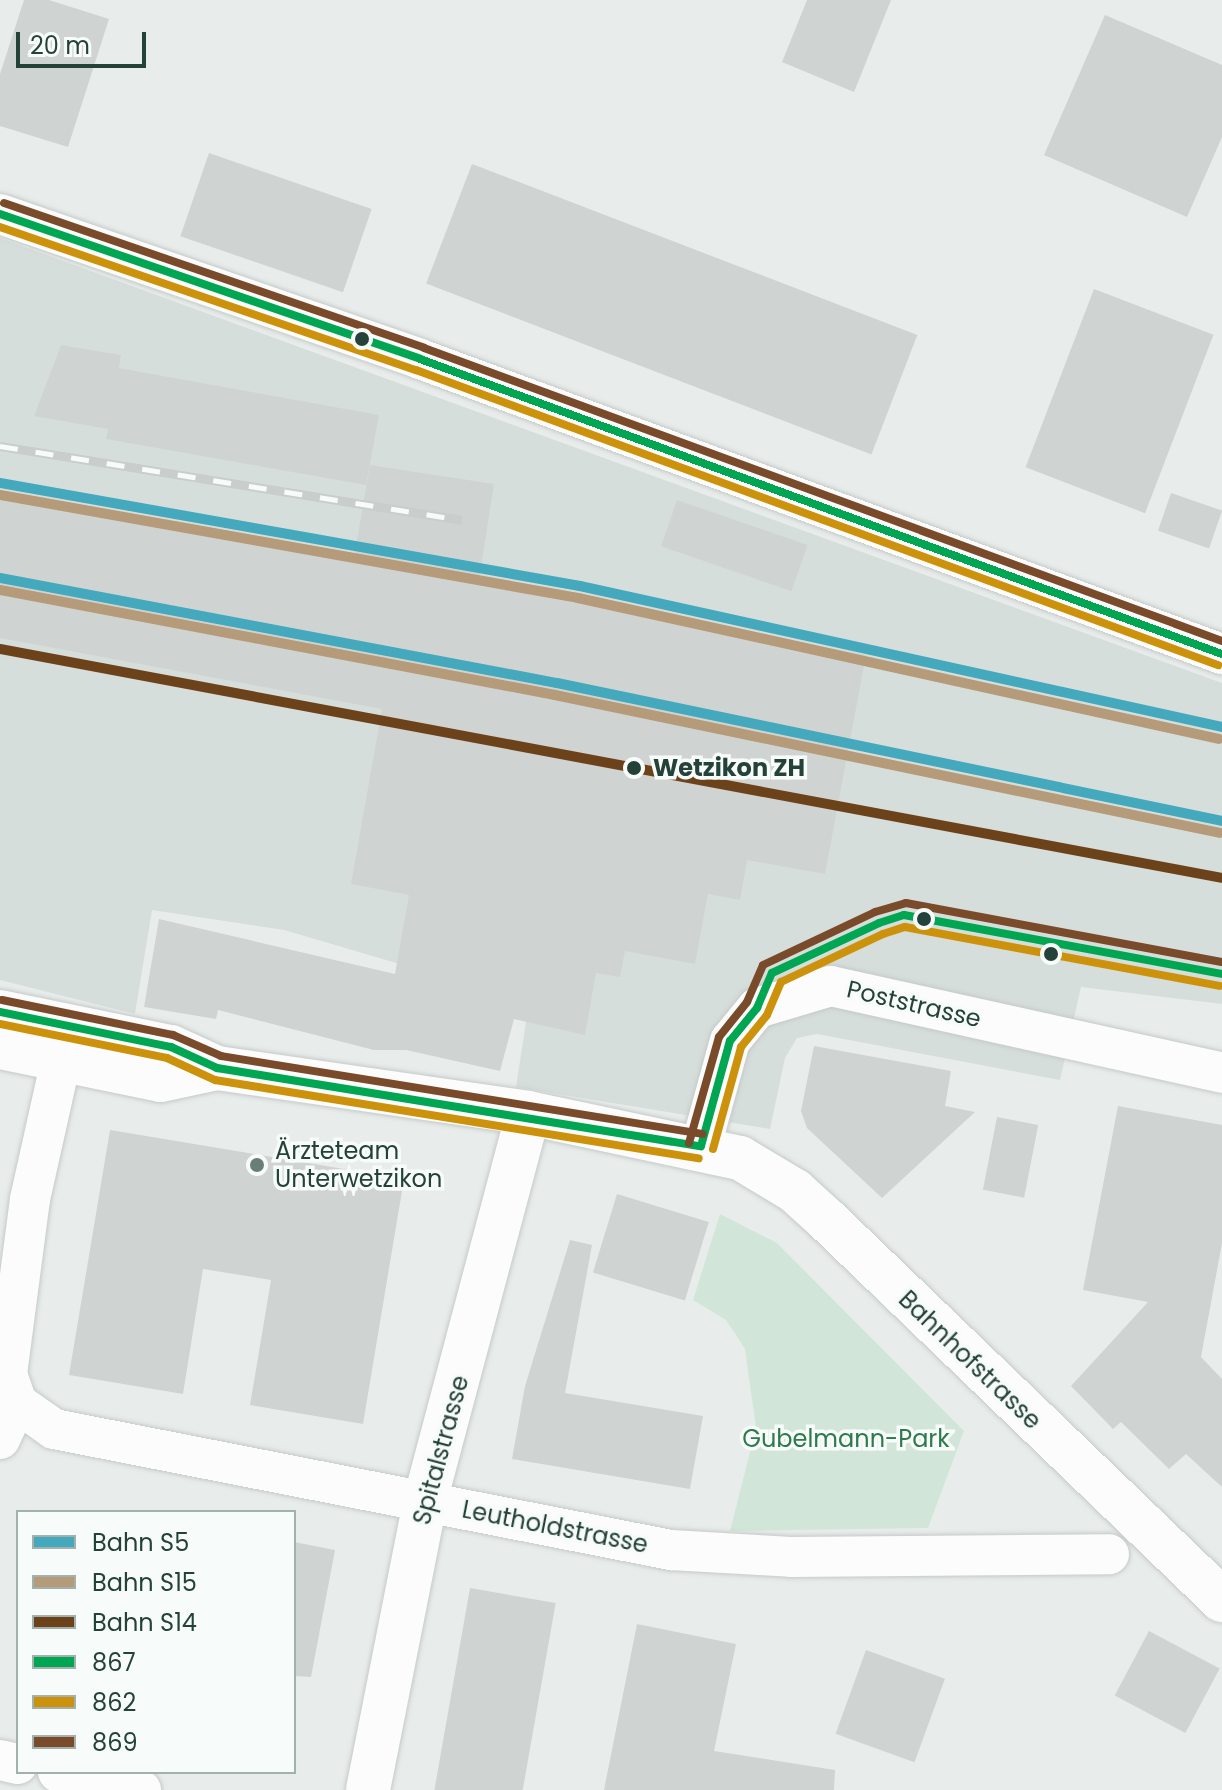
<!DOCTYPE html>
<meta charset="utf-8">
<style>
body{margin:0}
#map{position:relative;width:1222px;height:1790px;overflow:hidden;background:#e8edeb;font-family:Poppins,sans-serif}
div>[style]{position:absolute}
.built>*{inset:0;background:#d6dedb}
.green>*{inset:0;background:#d1e6d8}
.building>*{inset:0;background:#cfd4d2;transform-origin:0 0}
.roads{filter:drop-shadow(0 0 2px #c5cac8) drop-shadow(0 0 2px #c5cac8)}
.street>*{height:40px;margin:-20px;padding:0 20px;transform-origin:20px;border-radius:20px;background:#fcfcfc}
.secondary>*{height:44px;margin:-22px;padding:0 22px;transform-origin:22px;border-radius:22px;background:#fcfcfc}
.rail>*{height:9px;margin-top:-4.5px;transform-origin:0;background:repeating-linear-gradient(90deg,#f7fbf9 0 18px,#c9cdcc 0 36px);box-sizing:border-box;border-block:2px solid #c9cdcc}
.bus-1>*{height:8px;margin:-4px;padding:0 4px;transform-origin:4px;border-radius:4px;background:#00a651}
.bus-2>*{height:8px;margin:-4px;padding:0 4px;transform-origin:4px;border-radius:4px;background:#cd920c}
.bus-3>*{height:8px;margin:-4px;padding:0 4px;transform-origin:4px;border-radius:4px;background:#7a4b2a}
.rail-1>*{height:10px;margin:-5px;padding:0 5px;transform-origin:5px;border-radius:5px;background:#44a9bc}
.rail-2>*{height:10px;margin:-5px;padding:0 5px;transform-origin:5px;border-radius:5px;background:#b59b79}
.rail-3>*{height:10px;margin:-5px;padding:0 5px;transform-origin:5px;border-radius:5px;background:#6c421b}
.dots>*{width:22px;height:22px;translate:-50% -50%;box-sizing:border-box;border:4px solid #f7fbf9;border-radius:50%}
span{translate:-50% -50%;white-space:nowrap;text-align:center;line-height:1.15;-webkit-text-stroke:7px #f7fbf9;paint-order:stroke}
.stop-label{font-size:24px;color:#24423a;font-weight:700}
.left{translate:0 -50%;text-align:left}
.street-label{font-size:24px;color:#24423a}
.poi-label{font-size:24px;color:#24423a}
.park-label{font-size:24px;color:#2d7a4b}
.legend{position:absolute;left:16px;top:1510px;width:280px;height:264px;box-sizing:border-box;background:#f7fbf9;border:2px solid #a3b1ad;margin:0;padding:10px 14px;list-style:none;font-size:24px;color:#24423a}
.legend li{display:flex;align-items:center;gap:16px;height:40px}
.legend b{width:40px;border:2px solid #a3b1ad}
.scale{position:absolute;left:16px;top:32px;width:130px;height:36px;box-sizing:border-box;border:4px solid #24423a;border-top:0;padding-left:10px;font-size:24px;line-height:28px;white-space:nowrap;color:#24423a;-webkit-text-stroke:6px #f7fbf9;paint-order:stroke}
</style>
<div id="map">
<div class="built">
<i style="clip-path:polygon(0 238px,1222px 683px,1222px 1004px,1081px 987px,1060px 1080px,817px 1034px,797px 1038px,785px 1058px,770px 1129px,516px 1087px,529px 1002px,284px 930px,152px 910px,135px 1014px,0 980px)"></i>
</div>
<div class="green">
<i style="clip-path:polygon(720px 1214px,777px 1243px,964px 1431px,928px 1528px,730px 1531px,756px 1428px,745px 1349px,726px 1320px,693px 1300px)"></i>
</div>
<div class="building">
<i style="clip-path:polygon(24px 0,49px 0,109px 19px,68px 147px,0 126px,0 74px)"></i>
<i style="clip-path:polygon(807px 0,891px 0,854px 92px,782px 62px)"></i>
<i style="clip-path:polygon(1105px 15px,1222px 65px,1222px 137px,1187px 217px,1044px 155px)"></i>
<i style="left:209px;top:153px;width:172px;height:88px;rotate:19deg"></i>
<i style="left:472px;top:164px;width:477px;height:128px;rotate:21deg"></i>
<i style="left:1094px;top:289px;width:128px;height:191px;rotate:21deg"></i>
<i style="clip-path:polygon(61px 345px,121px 355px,119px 368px,379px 415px,366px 485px,106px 439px,108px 429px,34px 416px)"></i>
<i style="clip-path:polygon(370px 465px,494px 484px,479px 580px,866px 655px,825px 874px,747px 860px,740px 900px,708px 894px,695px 964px,625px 951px,620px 977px,596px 973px,585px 1035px,514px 1019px,500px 1071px,406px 1050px,374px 1050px,218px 1010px,216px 1019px,144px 1007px,159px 919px,395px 974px,409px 895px,351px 884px,382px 709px,0 638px,0 495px,354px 558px)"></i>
<i style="left:1171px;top:493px;width:54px;height:40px;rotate:19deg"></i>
<i style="left:677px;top:500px;width:138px;height:49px;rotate:19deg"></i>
<i style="clip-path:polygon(814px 1046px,951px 1071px,945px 1106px,975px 1112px,882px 1198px,807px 1128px,801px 1111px)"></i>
<i style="clip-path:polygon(1118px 1106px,1222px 1125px,1222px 1243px,1201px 1357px,1222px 1379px,1222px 1487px,1186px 1454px,1169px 1469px,1121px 1422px,1113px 1429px,1071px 1386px,1148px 1302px,1083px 1290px)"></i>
<i style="left:997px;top:1117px;width:42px;height:74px;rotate:11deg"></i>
<i style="clip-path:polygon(110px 1130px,404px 1179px,363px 1424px,250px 1405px,271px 1280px,203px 1269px,183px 1394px,69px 1375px)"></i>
<i style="left:617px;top:1194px;width:96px;height:82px;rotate:17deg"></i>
<i style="clip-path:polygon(570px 1240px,592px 1245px,565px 1393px,703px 1416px,690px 1489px,512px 1459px,525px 1386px)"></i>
<i style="clip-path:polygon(294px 1542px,335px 1550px,311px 1677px,294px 1676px)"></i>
<i style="left:470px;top:1588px;width:87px;height:205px;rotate:10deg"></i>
<i style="clip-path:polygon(637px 1624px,736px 1644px,714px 1751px,835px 1770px,834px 1790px,604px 1790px)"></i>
<i style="left:1149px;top:1631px;width:80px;height:73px;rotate:28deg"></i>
<i style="left:866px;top:1650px;width:84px;height:89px;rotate:20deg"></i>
</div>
<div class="roads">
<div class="street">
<i style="left:0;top:214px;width:444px;rotate:19deg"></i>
<i style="left:420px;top:359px;width:855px;rotate:20.2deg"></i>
<i style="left:701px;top:1146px;width:109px;rotate:-74.6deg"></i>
<i style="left:730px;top:1041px;width:43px;rotate:-50.7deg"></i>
<i style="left:757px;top:1008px;width:77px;rotate:-16.6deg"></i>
<i style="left:831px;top:986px;width:401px;rotate:12.5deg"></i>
<i style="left:17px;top:1403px;width:45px;rotate:35.1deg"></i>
<i style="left:54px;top:1429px;width:629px;rotate:11.1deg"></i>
<i style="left:671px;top:1550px;width:120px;rotate:3.3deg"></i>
<i style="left:791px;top:1557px;width:318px;rotate:-0.5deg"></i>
<i style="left:0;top:1439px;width:40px;rotate:-65deg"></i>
<i style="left:17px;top:1403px;width:31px;rotate:-109deg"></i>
<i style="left:7px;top:1374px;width:177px;rotate:-82.5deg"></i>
<i style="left:30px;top:1199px;width:142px;rotate:-77.4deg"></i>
<i style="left:0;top:1760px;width:18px;rotate:13deg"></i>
<i style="left:58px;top:1772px;width:85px;rotate:12.2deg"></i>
</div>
<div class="secondary">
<i style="left:0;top:1012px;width:175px;rotate:11.6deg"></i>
<i style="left:171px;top:1047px;width:51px;rotate:24.5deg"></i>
<i style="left:217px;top:1068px;width:314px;rotate:8.2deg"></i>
<i style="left:528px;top:1113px;width:217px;rotate:12deg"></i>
<i style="left:740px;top:1158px;width:64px;rotate:31deg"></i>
<i style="left:795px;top:1191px;width:45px;rotate:42.3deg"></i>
<i style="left:828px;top:1221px;width:547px;rotate:43.89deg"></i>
<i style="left:0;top:1047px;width:164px;rotate:11.6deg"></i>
<i style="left:161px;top:1080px;width:57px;rotate:-12.1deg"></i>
<i style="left:368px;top:1790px;width:295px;rotate:-78.8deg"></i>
<i style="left:425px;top:1501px;width:401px;rotate:-75.1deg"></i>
</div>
</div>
<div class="rail">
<i style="left:0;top:446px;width:468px;rotate:9.1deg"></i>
</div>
<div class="bus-1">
<i style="left:0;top:214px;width:444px;rotate:19deg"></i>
<i style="left:420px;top:359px;width:855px;rotate:20.2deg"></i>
<i style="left:0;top:1012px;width:175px;rotate:11.6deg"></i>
<i style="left:171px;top:1047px;width:51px;rotate:24.5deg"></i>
<i style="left:217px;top:1068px;width:490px;rotate:9.2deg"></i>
<i style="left:701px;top:1146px;width:109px;rotate:-74.6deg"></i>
<i style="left:730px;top:1041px;width:43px;rotate:-50.7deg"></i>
<i style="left:757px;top:1008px;width:38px;rotate:-67deg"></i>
<i style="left:772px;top:973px;width:118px;rotate:-25deg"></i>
<i style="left:879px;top:923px;width:26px;rotate:-18deg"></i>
<i style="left:904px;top:915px;width:323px;rotate:10.5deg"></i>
</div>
<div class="bus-2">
<i style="left:0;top:227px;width:440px;rotate:19deg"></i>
<i style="left:416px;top:370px;width:855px;rotate:20.2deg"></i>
<i style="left:0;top:1024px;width:170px;rotate:11.5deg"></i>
<i style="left:167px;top:1058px;width:53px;rotate:24.6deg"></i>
<i style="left:215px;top:1080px;width:490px;rotate:9.2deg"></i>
<i style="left:713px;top:1149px;width:106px;rotate:-74.6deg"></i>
<i style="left:741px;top:1047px;width:41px;rotate:-50.9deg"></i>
<i style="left:767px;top:1015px;width:36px;rotate:-67deg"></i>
<i style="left:781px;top:982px;width:113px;rotate:-25.2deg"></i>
<i style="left:883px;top:934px;width:23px;rotate:-18deg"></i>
<i style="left:905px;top:927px;width:320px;rotate:10.6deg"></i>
</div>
<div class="bus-3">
<i style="left:4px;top:203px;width:444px;rotate:19deg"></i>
<i style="left:424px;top:348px;width:850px;rotate:20.16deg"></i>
<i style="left:2px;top:1000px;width:175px;rotate:11.6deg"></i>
<i style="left:173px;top:1035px;width:52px;rotate:23.6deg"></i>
<i style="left:221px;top:1056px;width:488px;rotate:9.2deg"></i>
<i style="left:689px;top:1143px;width:110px;rotate:-74.2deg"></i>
<i style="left:719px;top:1037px;width:45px;rotate:-51.3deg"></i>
<i style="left:747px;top:1002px;width:40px;rotate:-66.6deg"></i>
<i style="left:763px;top:965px;width:124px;rotate:-25.3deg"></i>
<i style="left:875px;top:912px;width:32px;rotate:-16deg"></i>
<i style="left:906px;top:903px;width:321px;rotate:10.6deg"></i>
</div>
<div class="rail-1">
<i style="left:0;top:483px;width:589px;rotate:10.07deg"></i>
<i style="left:580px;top:586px;width:657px;rotate:12.39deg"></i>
<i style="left:0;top:578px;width:567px;rotate:10.68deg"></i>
<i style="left:557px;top:683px;width:679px;rotate:11.72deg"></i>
</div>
<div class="rail-2">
<i style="left:0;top:495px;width:587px;rotate:10.1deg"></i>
<i style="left:578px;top:598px;width:656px;rotate:12.41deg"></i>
<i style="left:0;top:590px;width:565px;rotate:10.71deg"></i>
<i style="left:555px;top:695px;width:679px;rotate:11.72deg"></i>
</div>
<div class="rail-3">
<i style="left:0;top:649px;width:1243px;rotate:10.61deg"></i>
</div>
<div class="dots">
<i style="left:362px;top:339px;background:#24423a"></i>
<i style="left:634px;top:768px;background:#24423a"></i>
<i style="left:924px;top:919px;background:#24423a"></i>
<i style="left:1051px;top:954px;background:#24423a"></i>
<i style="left:257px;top:1165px;background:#697e78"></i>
</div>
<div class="stop-label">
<span class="left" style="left:653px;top:768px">Wetzikon ZH</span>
</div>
<div class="street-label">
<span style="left:914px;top:1004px;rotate:13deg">Poststrasse</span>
<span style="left:970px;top:1360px;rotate:44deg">Bahnhofstrasse</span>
<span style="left:441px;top:1450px;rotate:-75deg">Spitalstrasse</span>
<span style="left:555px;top:1527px;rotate:11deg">Leutholdstrasse</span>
</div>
<div class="poi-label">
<span class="left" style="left:275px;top:1165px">Ärzteteam<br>Unterwetzikon</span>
</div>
<div class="park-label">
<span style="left:846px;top:1439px">Gubelmann-Park</span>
</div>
<ul class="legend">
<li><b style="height:10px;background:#44a9bc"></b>Bahn S5</li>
<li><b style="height:10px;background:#b59b79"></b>Bahn S15</li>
<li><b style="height:10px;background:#6c421b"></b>Bahn S14</li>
<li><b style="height:10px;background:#00a651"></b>867</li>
<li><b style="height:10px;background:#cd920c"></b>862</li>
<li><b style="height:10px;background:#7a4b2a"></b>869</li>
</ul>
<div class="scale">20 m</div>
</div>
